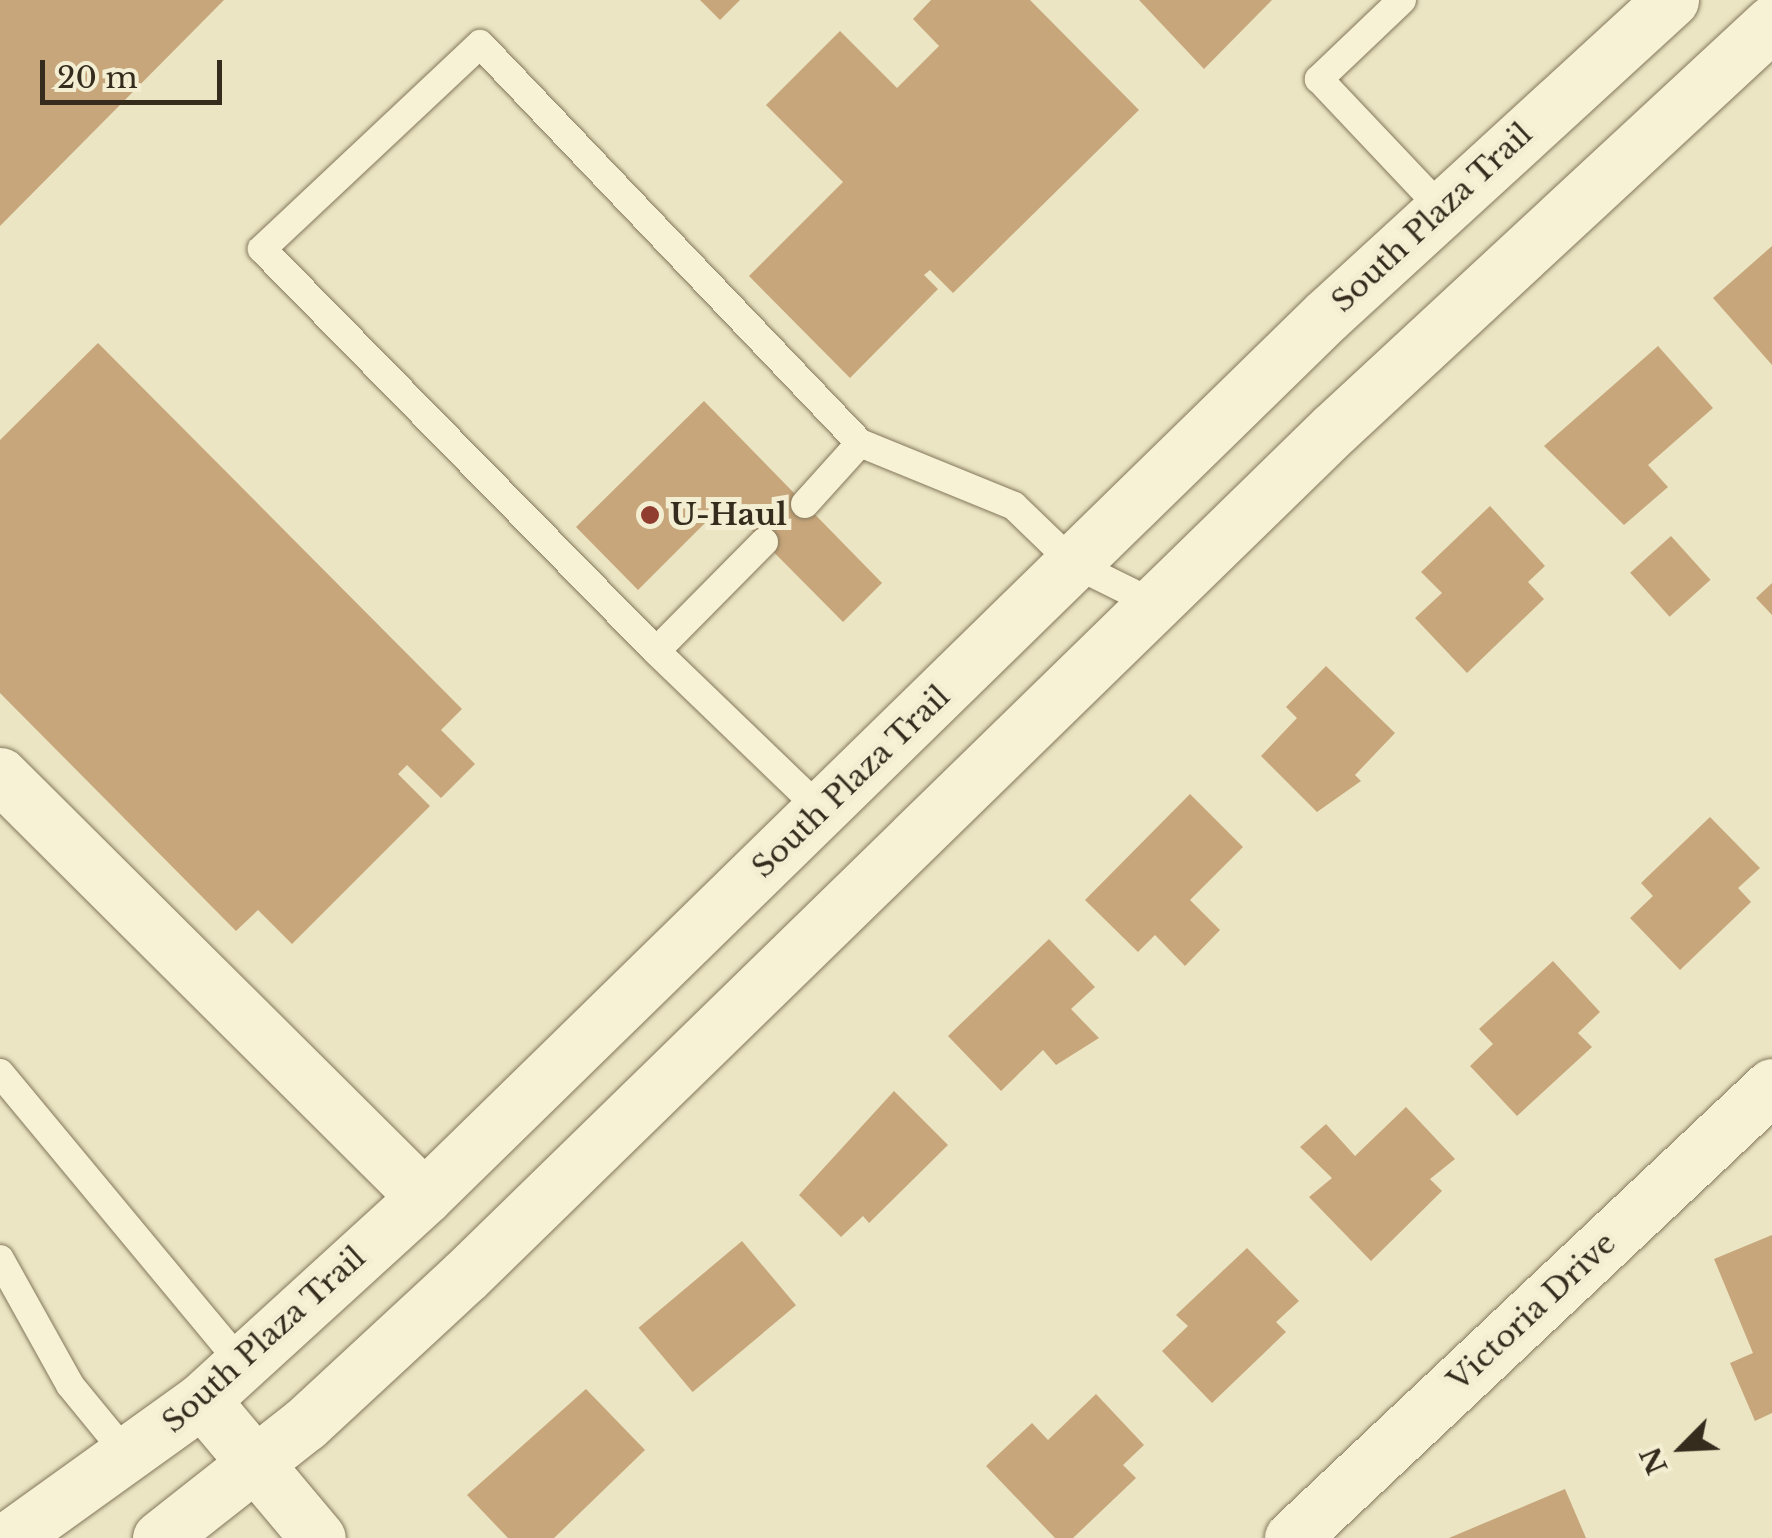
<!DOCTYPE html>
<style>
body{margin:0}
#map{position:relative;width:1772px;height:1538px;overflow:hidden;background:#ebe5c3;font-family:"Libre Baskerville",serif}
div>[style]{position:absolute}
.building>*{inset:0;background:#c7a67b;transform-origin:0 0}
.roads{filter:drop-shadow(0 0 2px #84775b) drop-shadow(0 0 2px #84775b)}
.lane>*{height:28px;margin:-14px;padding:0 14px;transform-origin:14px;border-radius:14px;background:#f7f2d5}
.street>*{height:55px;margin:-27.5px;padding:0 27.5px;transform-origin:27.5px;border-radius:27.5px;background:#f7f2d5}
.secondary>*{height:55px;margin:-27.5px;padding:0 27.5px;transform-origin:27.5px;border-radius:27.5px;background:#f7f2d5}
.dots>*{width:28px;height:28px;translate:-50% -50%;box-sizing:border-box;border:5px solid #f3eed2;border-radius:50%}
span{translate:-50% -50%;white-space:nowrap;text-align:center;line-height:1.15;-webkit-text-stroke:10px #f3eed2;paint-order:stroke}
.street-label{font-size:30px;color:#352c1e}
.poi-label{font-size:30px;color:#352c1e;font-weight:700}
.left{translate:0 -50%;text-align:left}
.north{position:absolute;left:1632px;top:1398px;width:100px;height:100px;-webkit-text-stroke:8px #f3eed2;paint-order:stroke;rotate:246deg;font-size:28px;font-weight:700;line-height:40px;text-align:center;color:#352c1e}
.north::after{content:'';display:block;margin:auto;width:35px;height:45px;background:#352c1e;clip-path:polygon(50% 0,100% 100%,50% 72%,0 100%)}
.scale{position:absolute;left:40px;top:60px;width:182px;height:45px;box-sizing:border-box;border:5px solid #352c1e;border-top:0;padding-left:12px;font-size:30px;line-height:35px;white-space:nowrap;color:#352c1e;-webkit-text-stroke:8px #f3eed2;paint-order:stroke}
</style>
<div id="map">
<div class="building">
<i style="clip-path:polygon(0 0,224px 0,0 226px)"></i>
<i style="clip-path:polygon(700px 0,740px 0,720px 20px)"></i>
<i style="clip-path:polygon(931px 0,1030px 0,1139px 110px,953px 293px,930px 270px,924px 275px,938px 289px,850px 378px,749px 276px,843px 182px,766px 105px,840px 31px,897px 88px,939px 46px,913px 19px)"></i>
<i style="clip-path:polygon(1139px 0,1272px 0,1204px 69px)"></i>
<i style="clip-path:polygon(1772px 246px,1772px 365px,1713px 298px)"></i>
<i style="clip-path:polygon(98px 343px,462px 709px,441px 730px,475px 764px,441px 798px,407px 765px,398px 774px,430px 806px,292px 944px,258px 910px,236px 931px,0 693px,0 440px)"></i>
<i style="clip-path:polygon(1658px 346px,1713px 408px,1648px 465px,1668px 487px,1624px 525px,1544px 446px)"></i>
<i style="clip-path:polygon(704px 401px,882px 583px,843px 622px,725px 503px,638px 590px,576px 527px)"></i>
<i style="clip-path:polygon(1490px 506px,1545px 566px,1528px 582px,1544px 599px,1467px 673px,1415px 618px,1442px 593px,1421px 572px)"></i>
<i style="left:1671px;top:536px;width:59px;height:55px;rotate:48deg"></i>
<i style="clip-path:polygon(1772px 583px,1772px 615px,1756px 598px)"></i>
<i style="clip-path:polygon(1326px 666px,1395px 733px,1355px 775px,1361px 781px,1317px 812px,1261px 756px,1297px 718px,1286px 707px)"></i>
<i style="clip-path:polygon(1190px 794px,1243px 847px,1190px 900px,1220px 930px,1185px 966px,1155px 935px,1138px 952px,1085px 900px)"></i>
<i style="clip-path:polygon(1710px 817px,1760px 868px,1738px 888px,1751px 902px,1680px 970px,1630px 918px,1653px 896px,1641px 883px)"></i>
<i style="clip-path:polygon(1049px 939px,1095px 987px,1071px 1009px,1099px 1038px,1056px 1065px,1043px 1050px,1001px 1091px,948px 1036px)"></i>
<i style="clip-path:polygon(1553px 961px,1600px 1012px,1578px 1033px,1592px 1047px,1517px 1116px,1470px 1066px,1493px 1044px,1479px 1029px)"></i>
<i style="clip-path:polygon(894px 1091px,948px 1145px,869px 1223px,863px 1216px,841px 1237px,799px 1195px)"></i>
<i style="clip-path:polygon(1406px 1107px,1455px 1159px,1430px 1179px,1442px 1191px,1371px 1261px,1309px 1197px,1332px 1178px,1300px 1147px,1326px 1124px,1355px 1156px)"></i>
<i style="clip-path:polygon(1772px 1235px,1772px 1413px,1755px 1421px,1730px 1363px,1753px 1353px,1714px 1259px)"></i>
<i style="left:742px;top:1241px;width:84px;height:135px;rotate:50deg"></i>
<i style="clip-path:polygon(1247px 1248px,1299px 1301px,1276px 1322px,1286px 1332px,1212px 1403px,1162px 1351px,1188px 1326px,1176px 1315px)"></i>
<i style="clip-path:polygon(586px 1389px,645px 1450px,554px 1538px,508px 1538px,467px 1495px)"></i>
<i style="clip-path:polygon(1096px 1394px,1144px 1445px,1123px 1465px,1136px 1478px,1073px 1538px,1055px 1538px,986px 1466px,1032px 1423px,1048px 1440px)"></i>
<i style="clip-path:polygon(1565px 1489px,1586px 1538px,1449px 1538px)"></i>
</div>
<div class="roads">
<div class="lane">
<i style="left:1402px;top:0;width:115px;rotate:136.4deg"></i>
<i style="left:1319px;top:79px;width:178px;rotate:46.6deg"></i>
<i style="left:805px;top:504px;width:82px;rotate:-48deg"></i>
<i style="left:860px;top:443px;width:166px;rotate:22.2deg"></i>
<i style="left:1014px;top:506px;width:83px;rotate:44deg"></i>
<i style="left:1074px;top:564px;width:90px;rotate:26.3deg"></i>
<i style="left:764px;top:542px;width:153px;rotate:134.7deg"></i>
<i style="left:656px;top:651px;width:229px;rotate:43.9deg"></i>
<i style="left:656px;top:651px;width:563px;rotate:-134.42deg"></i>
<i style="left:262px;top:249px;width:299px;rotate:-43.2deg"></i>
<i style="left:480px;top:44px;width:551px;rotate:46.4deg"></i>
<i style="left:0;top:1073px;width:377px;rotate:50.3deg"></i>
<i style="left:0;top:1259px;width:144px;rotate:60.9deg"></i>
<i style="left:70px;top:1385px;width:93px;rotate:50.7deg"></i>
</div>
<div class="street">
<i style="left:0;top:775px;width:598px;rotate:44.86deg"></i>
<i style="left:202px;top:1400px;width:180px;rotate:50deg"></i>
<i style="left:1292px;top:1538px;width:659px;rotate:-43.28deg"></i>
</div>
<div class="secondary">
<i style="left:10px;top:1538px;width:236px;rotate:-35.7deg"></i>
<i style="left:202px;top:1400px;width:301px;rotate:-42.4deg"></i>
<i style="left:424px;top:1197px;width:1261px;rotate:-44.33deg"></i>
<i style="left:1326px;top:316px;width:468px;rotate:-42.5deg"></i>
<i style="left:160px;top:1538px;width:184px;rotate:-38.2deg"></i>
<i style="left:305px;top:1424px;width:218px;rotate:-42.8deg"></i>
<i style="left:465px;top:1276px;width:1213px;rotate:-44.27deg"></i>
<i style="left:1334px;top:429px;width:597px;rotate:-42.83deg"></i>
</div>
</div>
<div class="dots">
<i style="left:650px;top:515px;background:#903c2e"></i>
</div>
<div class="street-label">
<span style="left:1432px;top:218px;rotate:-43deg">South Plaza Trail</span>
<span style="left:851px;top:782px;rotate:-44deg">South Plaza Trail</span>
<span style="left:1532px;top:1312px;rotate:-43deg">Victoria Drive</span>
<span style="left:264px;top:1340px;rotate:-42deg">South Plaza Trail</span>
</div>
<div class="poi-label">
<span class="left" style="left:670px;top:515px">U-Haul</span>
</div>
<div class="north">N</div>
<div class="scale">20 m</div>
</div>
